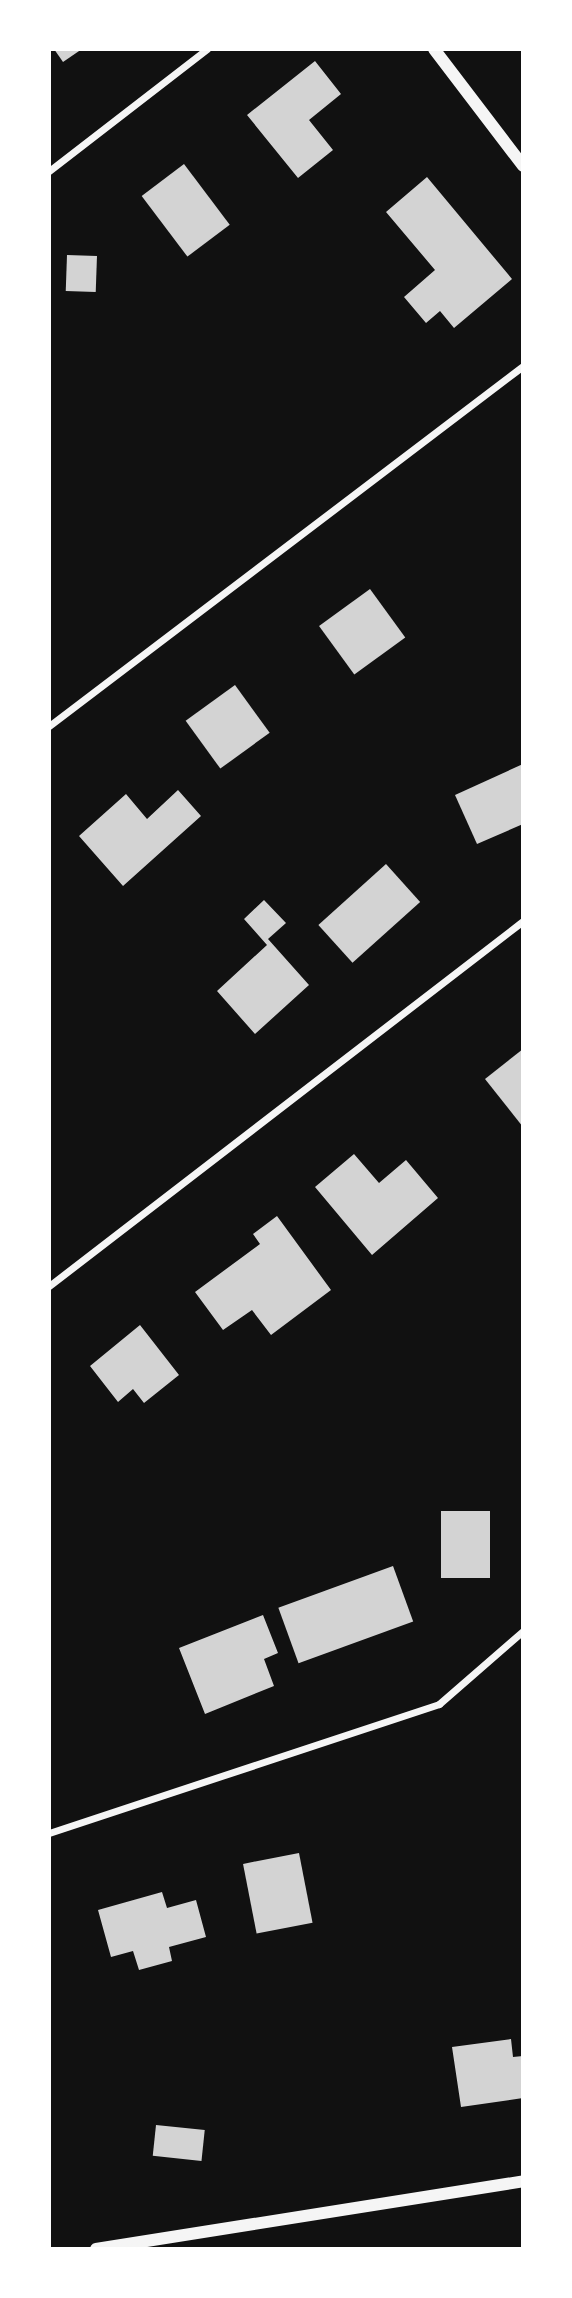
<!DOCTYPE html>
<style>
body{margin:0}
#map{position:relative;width:572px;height:2298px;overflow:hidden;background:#111;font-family:Karla,sans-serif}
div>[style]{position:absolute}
.building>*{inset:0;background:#d3d3d3;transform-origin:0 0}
.minor>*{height:7px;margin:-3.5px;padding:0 3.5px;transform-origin:3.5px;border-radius:3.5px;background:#f5f5f5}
.tertiary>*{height:12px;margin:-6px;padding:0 6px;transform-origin:6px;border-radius:6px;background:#f5f5f5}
span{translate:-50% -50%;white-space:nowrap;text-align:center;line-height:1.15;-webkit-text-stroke:5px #fff;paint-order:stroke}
.frame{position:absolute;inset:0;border:51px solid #fff;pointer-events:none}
</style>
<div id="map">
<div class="building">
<i style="clip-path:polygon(54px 49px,82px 49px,63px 62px)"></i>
<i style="clip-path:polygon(315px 61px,341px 94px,309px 120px,333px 150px,298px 178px,247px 115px)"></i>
<i style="left:184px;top:164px;width:76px;height:53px;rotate:53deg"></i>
<i style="clip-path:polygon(427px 177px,512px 279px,454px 328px,440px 311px,426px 323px,404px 297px,435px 270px,386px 212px)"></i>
<i style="left:67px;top:255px;width:30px;height:36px;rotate:2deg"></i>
<i style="left:370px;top:589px;width:60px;height:63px;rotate:54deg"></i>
<i style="left:235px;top:685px;width:59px;height:61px;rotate:54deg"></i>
<i style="clip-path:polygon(523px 764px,523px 824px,477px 844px,455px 795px)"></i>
<i style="clip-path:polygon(178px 790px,201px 816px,123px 886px,79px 836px,126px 794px,147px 819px)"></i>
<i style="left:386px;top:864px;width:51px;height:91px;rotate:48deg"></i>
<i style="clip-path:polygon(264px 900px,286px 923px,268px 939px,309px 985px,255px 1034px,217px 991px,267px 945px,244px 919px)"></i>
<i style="clip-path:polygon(523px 1049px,523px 1127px,485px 1079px)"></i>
<i style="clip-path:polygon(354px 1154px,379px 1183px,406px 1160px,438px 1198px,372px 1255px,315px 1187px)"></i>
<i style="clip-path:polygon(277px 1216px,331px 1290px,271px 1335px,252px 1310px,223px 1330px,195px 1292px,260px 1244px,253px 1234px)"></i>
<i style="clip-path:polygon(140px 1325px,179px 1375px,144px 1403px,133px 1389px,118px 1402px,90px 1366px)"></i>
<i style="left:490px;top:1511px;width:67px;height:49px;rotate:90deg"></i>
<i style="left:393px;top:1566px;width:59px;height:122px;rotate:70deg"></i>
<i style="clip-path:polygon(263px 1615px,278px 1653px,264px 1659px,274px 1686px,205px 1714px,179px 1648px)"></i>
<i style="left:299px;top:1853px;width:71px;height:57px;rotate:79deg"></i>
<i style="clip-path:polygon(162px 1892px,167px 1908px,196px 1900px,206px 1937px,169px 1947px,172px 1961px,139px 1970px,133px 1951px,111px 1957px,98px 1910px)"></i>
<i style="clip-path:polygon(511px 2039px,513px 2057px,523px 2056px,523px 2098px,461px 2107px,452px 2047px)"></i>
<i style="left:156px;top:2125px;width:49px;height:31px;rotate:6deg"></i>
</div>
<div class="minor">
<i style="left:49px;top:171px;width:200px;rotate:-37.7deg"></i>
<i style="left:49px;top:726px;width:595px;rotate:-37.22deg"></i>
<i style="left:49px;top:1286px;width:598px;rotate:-37.6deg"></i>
<i style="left:49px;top:1833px;width:411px;rotate:-18.3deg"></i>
<i style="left:439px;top:1704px;width:111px;rotate:-41deg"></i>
</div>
<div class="tertiary">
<i style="left:434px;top:49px;width:147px;rotate:52.7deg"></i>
<i style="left:96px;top:2249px;width:432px;rotate:-9deg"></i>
</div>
<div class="frame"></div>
</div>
